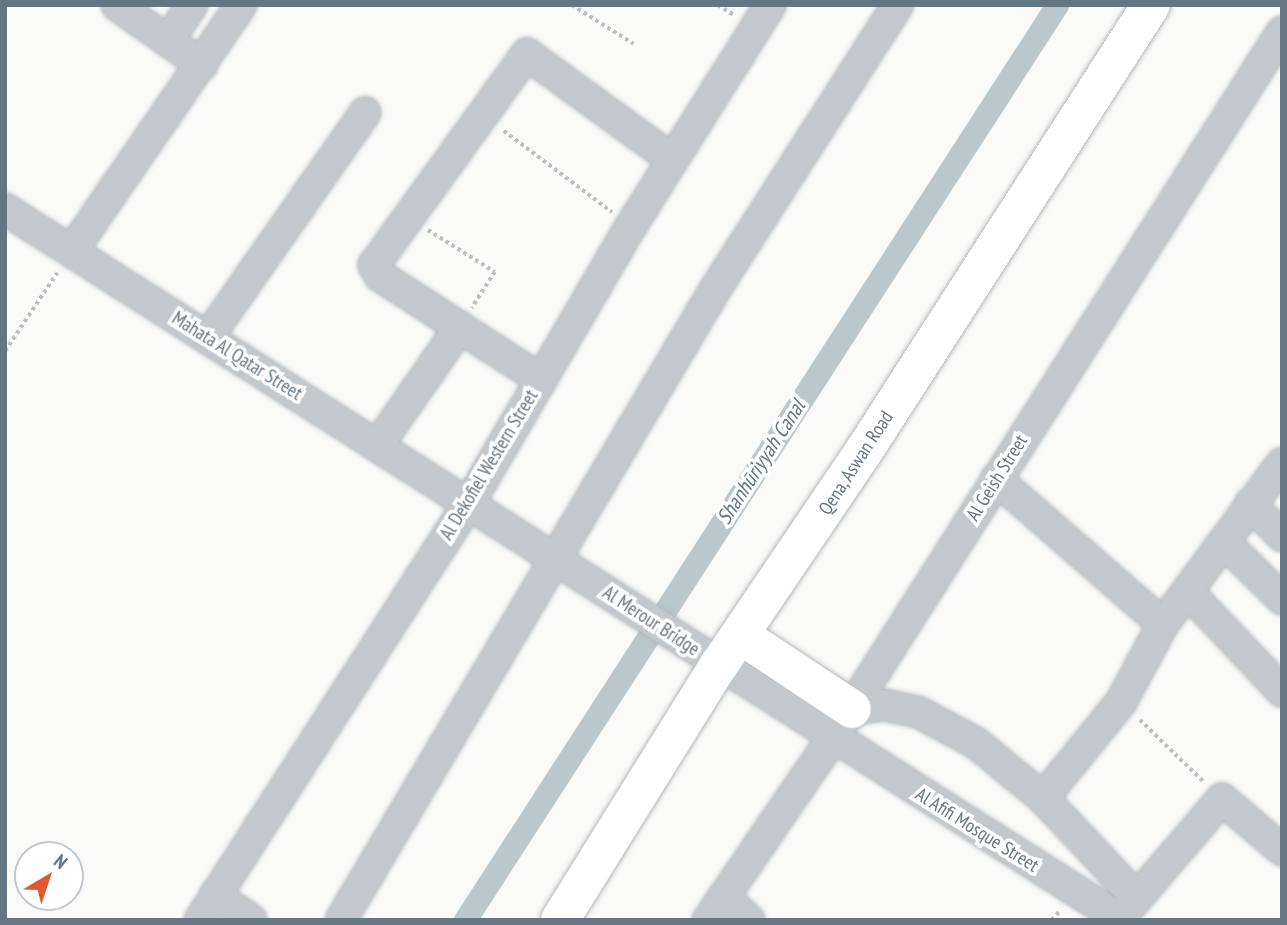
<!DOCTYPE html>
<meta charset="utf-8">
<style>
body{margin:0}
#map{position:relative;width:1287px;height:925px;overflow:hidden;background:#fafaf8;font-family:"PT Sans Narrow",sans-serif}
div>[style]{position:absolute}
.canal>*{height:23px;margin:-11.5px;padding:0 11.5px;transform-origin:11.5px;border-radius:11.5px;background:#bbc7cb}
.path>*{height:3.5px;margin-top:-1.75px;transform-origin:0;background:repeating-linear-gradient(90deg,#bbbfc2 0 3.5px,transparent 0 7px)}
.roads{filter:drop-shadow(0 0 2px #b4b9bd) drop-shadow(0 0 2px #b4b9bd)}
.minor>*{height:30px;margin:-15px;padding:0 15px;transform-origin:15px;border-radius:15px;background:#c3c8cc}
.highway>*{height:38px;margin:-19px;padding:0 19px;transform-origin:19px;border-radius:19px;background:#fff}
span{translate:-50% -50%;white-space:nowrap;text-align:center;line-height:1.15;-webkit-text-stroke:7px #fff;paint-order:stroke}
.street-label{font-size:19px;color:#657683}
.water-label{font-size:21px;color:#60757c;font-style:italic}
.frame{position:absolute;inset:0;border:7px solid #657683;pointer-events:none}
.north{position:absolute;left:14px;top:841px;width:70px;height:70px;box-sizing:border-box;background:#fff;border:2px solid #c1c8cd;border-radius:50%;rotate:39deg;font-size:19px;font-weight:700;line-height:28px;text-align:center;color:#657683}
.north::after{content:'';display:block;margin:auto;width:24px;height:32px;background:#e4572e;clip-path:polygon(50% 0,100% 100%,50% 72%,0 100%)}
</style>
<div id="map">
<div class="canal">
<i style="left:465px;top:920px;width:1090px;rotate:-57.1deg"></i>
</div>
<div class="path">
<i style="left:572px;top:5px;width:73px;rotate:32.2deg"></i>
<i style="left:718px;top:5px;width:19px;rotate:32deg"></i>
<i style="left:504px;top:131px;width:135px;rotate:36.9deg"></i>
<i style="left:428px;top:230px;width:79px;rotate:32.1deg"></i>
<i style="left:495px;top:272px;width:43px;rotate:122.6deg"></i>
<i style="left:5px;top:351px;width:94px;rotate:-56.3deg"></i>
<i style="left:1140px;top:720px;width:91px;rotate:44.1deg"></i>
<i style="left:1051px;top:920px;width:13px;rotate:-45deg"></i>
</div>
<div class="roads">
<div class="minor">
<i style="left:117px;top:5px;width:104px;rotate:35.2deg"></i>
<i style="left:168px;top:41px;width:43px;rotate:-56.3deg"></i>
<i style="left:5px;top:209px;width:1324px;rotate:32.48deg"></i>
<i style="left:72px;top:251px;width:298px;rotate:-55.5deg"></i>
<i style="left:208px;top:337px;width:274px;rotate:-55deg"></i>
<i style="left:540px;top:379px;width:190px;rotate:-147.2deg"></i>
<i style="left:380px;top:276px;width:13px;rotate:-119deg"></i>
<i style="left:374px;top:265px;width:261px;rotate:-54.1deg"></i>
<i style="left:527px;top:54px;width:180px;rotate:36deg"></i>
<i style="left:378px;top:445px;width:144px;rotate:-55.2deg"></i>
<i style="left:996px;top:479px;width:221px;rotate:41deg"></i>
<i style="left:1250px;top:504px;width:45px;rotate:45deg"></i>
<i style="left:1224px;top:542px;width:81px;rotate:44.5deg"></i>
<i style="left:1188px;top:592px;width:137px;rotate:46.5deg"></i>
<i style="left:852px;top:709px;width:33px;rotate:-7deg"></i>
<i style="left:885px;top:705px;width:34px;rotate:12deg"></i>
<i style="left:918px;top:712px;width:66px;rotate:28.1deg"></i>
<i style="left:976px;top:743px;width:87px;rotate:39.4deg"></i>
<i style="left:1043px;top:798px;width:137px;rotate:46.8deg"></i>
<i style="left:1043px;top:798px;width:124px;rotate:-50.9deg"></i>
<i style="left:1121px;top:702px;width:89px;rotate:-61.7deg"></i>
<i style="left:1163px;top:624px;width:200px;rotate:-53.5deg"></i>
<i style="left:215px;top:895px;width:44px;rotate:34.8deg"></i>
<i style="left:724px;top:896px;width:35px;rotate:44deg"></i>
<i style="left:1125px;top:912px;width:149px;rotate:-49.4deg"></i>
<i style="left:1222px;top:799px;width:79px;rotate:40.4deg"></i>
<i style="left:200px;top:920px;width:496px;rotate:-57.2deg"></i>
<i style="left:469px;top:503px;width:321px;rotate:-59.7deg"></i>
<i style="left:631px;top:226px;width:261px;rotate:-57.8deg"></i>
<i style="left:341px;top:920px;width:735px;rotate:-59.32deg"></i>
<i style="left:716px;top:288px;width:336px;rotate:-57.3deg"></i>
<i style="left:708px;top:920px;width:219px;rotate:-55.6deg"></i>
<i style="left:832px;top:739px;width:838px;rotate:-57.52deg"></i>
</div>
<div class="highway">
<i style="left:740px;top:635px;width:134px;rotate:33.5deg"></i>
<i style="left:560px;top:920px;width:301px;rotate:-58.1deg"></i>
<i style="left:719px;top:665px;width:258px;rotate:-55.9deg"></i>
<i style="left:864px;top:451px;width:530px;rotate:-57.24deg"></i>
</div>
</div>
<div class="street-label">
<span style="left:237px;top:356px;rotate:32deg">Mahata Al Qatar Street</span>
<span style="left:856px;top:463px;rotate:-57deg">Qena, Aswan Road</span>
<span style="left:489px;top:465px;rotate:-59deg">Al Dekofiel Western Street</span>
<span style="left:997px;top:478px;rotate:-58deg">Al Geish Street</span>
<span style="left:651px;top:621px;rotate:33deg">Al Merour Bridge</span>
<span style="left:977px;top:830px;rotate:32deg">Al Afifi Mosque Street</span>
</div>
<div class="water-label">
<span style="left:761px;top:462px;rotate:-57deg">Shanhūriyyah Canal</span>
</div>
<div class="frame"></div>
<div class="north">N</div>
</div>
